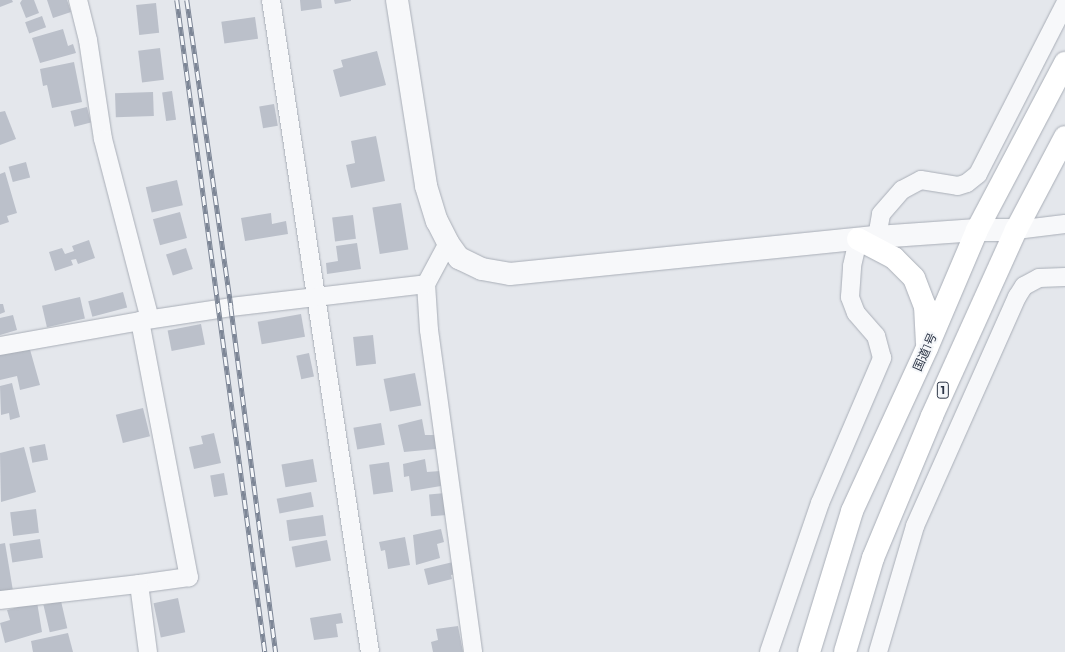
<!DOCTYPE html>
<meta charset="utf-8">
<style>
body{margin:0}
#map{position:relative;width:1065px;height:652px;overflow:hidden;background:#e4e7ec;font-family:Montserrat,"Noto Sans JP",sans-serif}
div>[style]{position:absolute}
.building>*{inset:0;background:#bbc0ca;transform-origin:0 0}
.roads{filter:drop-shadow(0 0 1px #a9aeb7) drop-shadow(0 0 1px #a9aeb7)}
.minor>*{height:18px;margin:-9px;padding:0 9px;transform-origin:9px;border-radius:9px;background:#f7f8fa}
.tertiary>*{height:22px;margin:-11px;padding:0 11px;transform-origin:11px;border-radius:11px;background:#f7f8fa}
.trunk>*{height:22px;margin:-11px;padding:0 11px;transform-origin:11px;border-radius:11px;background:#fff}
.rail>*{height:4.5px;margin-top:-2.25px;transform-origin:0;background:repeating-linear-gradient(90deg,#f4f6f9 0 9px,#7d8696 0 18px);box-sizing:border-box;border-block:1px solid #7d8696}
span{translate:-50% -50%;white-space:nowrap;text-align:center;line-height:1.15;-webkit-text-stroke:4px #f4f6f9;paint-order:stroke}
.shield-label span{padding:1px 3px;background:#f4f6f9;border:1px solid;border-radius:3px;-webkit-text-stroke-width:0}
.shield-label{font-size:11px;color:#2b3445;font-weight:700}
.street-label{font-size:12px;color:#2b3445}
</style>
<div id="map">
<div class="building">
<i style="clip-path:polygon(0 0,12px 0,13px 2px,0 7px)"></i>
<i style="clip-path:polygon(22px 0,34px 0,39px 13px,26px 18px,20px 3px)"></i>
<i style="clip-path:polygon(47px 0,67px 0,71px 12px,53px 18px)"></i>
<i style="clip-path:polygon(300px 0,321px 0,322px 8px,301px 11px)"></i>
<i style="clip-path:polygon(334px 0,351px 0,351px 1px,335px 4px)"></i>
<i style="left:156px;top:3px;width:30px;height:20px;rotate:84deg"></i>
<i style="left:42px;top:16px;width:12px;height:18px;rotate:70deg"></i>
<i style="left:255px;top:17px;width:22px;height:34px;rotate:82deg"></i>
<i style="clip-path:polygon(63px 29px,68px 46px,73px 44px,76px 53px,40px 63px,32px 38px)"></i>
<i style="left:160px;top:48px;width:32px;height:22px;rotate:83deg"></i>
<i style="clip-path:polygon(377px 51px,386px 85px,340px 97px,333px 70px,343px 67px,341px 60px)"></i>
<i style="clip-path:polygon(74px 62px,82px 102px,52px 108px,47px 85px,43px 86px,40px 69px)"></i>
<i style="left:172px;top:91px;width:29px;height:10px;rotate:82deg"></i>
<i style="left:153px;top:92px;width:24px;height:38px;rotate:88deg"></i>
<i style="left:274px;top:104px;width:22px;height:15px;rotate:80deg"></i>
<i style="left:87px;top:107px;width:16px;height:17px;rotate:76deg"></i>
<i style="clip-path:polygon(5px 111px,16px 139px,0 145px,0 112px)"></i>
<i style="clip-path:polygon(376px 136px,385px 181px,351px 188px,346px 165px,355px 163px,351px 141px)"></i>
<i style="left:26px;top:162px;width:16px;height:18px;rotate:75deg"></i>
<i style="clip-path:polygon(5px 172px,17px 213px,7px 216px,9px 222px,0 225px,0 174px)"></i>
<i style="left:177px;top:180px;width:26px;height:32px;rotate:77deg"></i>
<i style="left:401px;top:203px;width:47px;height:29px;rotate:81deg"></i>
<i style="left:180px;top:212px;width:27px;height:28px;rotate:75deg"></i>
<i style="clip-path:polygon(271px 213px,272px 224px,286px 221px,288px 234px,245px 241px,241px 218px)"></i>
<i style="left:353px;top:215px;width:24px;height:21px;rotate:83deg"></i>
<i style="clip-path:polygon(89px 240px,95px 258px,78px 264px,76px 259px,71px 260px,73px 265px,55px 271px,49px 252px,62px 248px,65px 254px,74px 251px,72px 246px)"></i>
<i style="clip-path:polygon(357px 243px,361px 269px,327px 274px,326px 263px,338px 261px,336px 246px)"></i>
<i style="left:186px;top:248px;width:22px;height:21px;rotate:72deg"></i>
<i style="left:123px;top:292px;width:16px;height:36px;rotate:75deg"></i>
<i style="left:80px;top:297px;width:22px;height:39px;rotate:77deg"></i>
<i style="clip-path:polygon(0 304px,3px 304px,5px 312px,0 314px)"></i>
<i style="left:301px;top:314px;width:23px;height:44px;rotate:80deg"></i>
<i style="clip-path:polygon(13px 315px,17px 330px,0 335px,0 318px)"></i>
<i style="left:201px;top:324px;width:21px;height:34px;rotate:79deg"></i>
<i style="left:373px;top:335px;width:29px;height:20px;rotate:84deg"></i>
<i style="clip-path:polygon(29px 346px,40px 385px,20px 390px,17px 376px,0 380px,0 353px)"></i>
<i style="left:309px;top:353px;width:24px;height:13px;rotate:78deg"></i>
<i style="left:415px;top:373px;width:33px;height:32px;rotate:79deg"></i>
<i style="clip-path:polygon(12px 383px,20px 417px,10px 420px,9px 413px,1px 415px,0 386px)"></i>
<i style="left:143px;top:408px;width:29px;height:28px;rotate:76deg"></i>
<i style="clip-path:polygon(422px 419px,425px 435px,435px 435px,436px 449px,404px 452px,398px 425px)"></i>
<i style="left:381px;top:423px;width:22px;height:28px;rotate:80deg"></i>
<i style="clip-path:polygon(214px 433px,221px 463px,194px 469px,189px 447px,203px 444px,201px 436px)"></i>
<i style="left:45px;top:444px;width:16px;height:16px;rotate:79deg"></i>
<i style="clip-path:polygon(24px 447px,36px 492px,1px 502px,0 453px)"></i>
<i style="left:313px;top:459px;width:23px;height:32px;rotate:80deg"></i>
<i style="clip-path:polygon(425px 459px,427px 472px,440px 471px,441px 486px,411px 491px,409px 476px,404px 477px,403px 464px)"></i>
<i style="left:389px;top:462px;width:30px;height:20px;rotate:82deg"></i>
<i style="left:224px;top:473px;width:22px;height:14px;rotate:80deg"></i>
<i style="left:311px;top:492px;width:15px;height:35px;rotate:79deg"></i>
<i style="left:445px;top:493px;width:22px;height:16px;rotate:85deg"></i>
<i style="left:36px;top:509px;width:24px;height:26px;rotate:83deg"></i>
<i style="left:323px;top:515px;width:21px;height:37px;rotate:82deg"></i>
<i style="clip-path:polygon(441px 529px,444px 542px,437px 544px,440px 558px,416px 565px,413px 535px)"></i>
<i style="clip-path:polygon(405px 537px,410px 565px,388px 569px,385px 550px,381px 551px,379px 542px)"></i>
<i style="left:40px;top:539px;width:19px;height:31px;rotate:81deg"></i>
<i style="left:327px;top:540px;width:21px;height:36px;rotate:79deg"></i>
<i style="clip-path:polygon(5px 543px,13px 591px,0 593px,0 544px)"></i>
<i style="clip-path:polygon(453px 562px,456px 574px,451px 575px,452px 579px,428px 585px,424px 569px)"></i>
<i style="left:178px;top:598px;width:35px;height:25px;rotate:78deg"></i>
<i style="left:61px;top:601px;width:28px;height:18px;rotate:77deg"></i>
<i style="clip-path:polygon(37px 602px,42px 632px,5px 643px,0 623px,10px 620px,7px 610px)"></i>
<i style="clip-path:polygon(341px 613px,343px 623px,336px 624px,338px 637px,314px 640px,310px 618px)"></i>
<i style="clip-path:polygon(458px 626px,463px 652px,433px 652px,431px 642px,438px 640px,436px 629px)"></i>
<i style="clip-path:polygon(68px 633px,73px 652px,33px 652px,31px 641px)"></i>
</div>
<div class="roads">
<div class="minor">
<i style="left:78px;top:0;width:41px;rotate:76deg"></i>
<i style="left:88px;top:40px;width:100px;rotate:81.4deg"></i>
<i style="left:103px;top:139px;width:186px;rotate:75.4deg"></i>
<i style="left:271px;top:0;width:659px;rotate:81.37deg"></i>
<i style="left:1016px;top:230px;width:49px;rotate:-7deg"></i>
<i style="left:877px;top:237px;width:23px;rotate:-80deg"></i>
<i style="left:881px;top:214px;width:32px;rotate:-49deg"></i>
<i style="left:902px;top:190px;width:21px;rotate:-28deg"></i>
<i style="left:921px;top:180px;width:37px;rotate:9deg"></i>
<i style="left:958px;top:186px;width:9px;rotate:-18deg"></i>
<i style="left:967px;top:183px;width:14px;rotate:-39deg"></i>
<i style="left:978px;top:174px;width:191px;rotate:-62.9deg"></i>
<i style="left:448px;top:243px;width:47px;rotate:118.2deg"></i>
<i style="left:426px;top:284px;width:46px;rotate:86.3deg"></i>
<i style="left:429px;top:330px;width:325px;rotate:82.2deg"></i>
<i style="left:140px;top:321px;width:261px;rotate:79.2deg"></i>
<i style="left:189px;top:577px;width:50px;rotate:172deg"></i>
<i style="left:139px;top:584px;width:69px;rotate:82.5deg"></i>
<i style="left:0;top:346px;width:142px;rotate:-10.1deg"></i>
<i style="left:140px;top:321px;width:92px;rotate:-8.7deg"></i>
<i style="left:231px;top:307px;width:196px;rotate:-6.7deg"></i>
<i style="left:0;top:600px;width:140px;rotate:-6.6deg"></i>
<i style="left:769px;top:652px;width:157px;rotate:-71.1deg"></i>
<i style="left:820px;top:503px;width:158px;rotate:-66.8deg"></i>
<i style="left:882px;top:358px;width:23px;rotate:-105deg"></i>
<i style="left:876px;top:336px;width:30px;rotate:-131deg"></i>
<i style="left:856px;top:313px;width:17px;rotate:-111deg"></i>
<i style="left:850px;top:297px;width:31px;rotate:-86deg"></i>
<i style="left:852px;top:266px;width:28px;rotate:-77deg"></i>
<i style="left:878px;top:652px;width:131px;rotate:-73.6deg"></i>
<i style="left:915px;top:526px;width:251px;rotate:-66deg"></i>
<i style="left:1017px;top:297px;width:13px;rotate:-58deg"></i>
<i style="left:1024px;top:286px;width:17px;rotate:-28deg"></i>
<i style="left:1039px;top:278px;width:26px;rotate:-2deg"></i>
</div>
<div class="tertiary">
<i style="left:397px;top:0;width:188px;rotate:81.1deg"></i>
<i style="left:426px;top:186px;width:37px;rotate:73deg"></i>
<i style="left:437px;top:221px;width:25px;rotate:63deg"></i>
<i style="left:448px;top:243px;width:19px;rotate:54deg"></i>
<i style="left:459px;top:258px;width:25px;rotate:26deg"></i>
<i style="left:482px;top:269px;width:28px;rotate:10deg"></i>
<i style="left:510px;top:274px;width:369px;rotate:-5.8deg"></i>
<i style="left:877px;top:237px;width:100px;rotate:-4deg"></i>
<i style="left:977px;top:230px;width:39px"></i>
</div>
<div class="trunk">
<i style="left:858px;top:239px;width:41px;rotate:27.8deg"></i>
<i style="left:894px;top:258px;width:28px;rotate:45deg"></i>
<i style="left:914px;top:278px;width:30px;rotate:69deg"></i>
<i style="left:925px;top:306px;width:36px;rotate:87deg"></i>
<i style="left:809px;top:652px;width:147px;rotate:-73deg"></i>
<i style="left:852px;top:511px;width:179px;rotate:-65.3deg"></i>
<i style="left:927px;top:348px;width:128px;rotate:-67deg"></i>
<i style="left:977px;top:230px;width:189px;rotate:-62.2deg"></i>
<i style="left:845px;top:652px;width:98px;rotate:-73.4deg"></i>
<i style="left:873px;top:558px;width:154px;rotate:-67.4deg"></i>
<i style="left:932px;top:416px;width:204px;rotate:-65.7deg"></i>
<i style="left:1016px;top:230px;width:105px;rotate:-62.2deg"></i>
</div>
</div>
<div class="rail">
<i style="left:177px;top:0;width:658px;rotate:82.31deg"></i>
<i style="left:187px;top:0;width:310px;rotate:81.8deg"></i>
<i style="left:231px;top:307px;width:348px;rotate:82.6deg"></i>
</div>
<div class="shield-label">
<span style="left:943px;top:390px">1</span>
</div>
<div class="street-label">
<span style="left:925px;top:352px;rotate:-66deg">国道1号</span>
</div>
</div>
